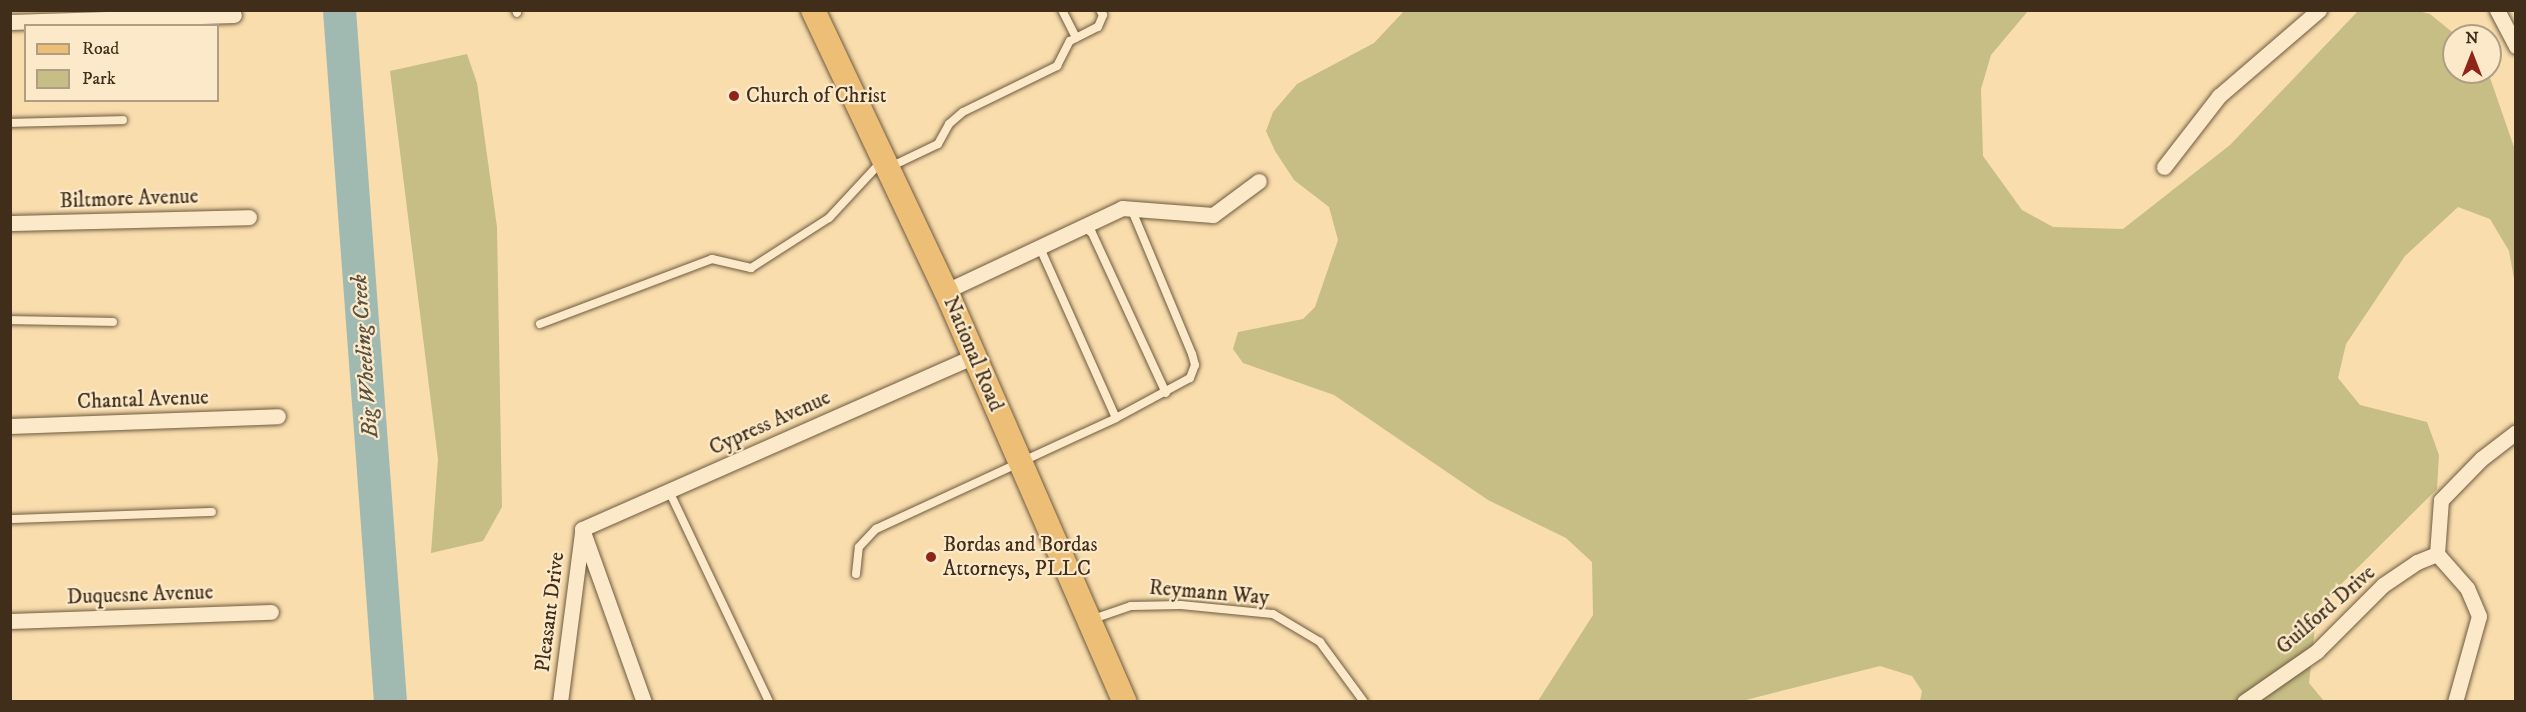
<!DOCTYPE html>
<style>
body{margin:0}
#map{position:relative;width:2526px;height:712px;overflow:hidden;background:#f9ddad;font-family:"IM FELL DW Pica",serif}
div>[style]{position:absolute}
.green>*{inset:0;background:#c6be84}
.river>*{height:33px;margin:-16.5px;padding:0 16.5px;transform-origin:16.5px;border-radius:16.5px;background:#a0bab2}
.roads{filter:drop-shadow(0 0 2px #6e5a3f) drop-shadow(0 0 2px #6e5a3f)}
.lane>*{height:8px;margin:-4px;padding:0 4px;transform-origin:4px;border-radius:4px;background:#fbe9ca}
.street>*{height:15px;margin:-7.5px;padding:0 7.5px;transform-origin:7.5px;border-radius:7.5px;background:#fbe9ca}
.primary>*{height:24px;margin:-12px;padding:0 12px;transform-origin:12px;border-radius:12px;background:#ecbe76}
.dots>*{width:16px;height:16px;translate:-50% -50%;box-sizing:border-box;border:3px solid #fbe9ca;border-radius:50%}
span{translate:-50% -50%;white-space:nowrap;text-align:center;line-height:1.15;-webkit-text-stroke:4.5px #fbe9ca;paint-order:stroke}
.poi-label{font-size:21px;color:#402e1a}
.left{translate:0 -50%;text-align:left}
.street-label{font-size:21px;color:#402e1a}
.water-label{font-size:22px;color:#585140;font-style:italic}
.frame{position:absolute;inset:0;border:12px solid #402e1a;pointer-events:none}
.legend{position:absolute;left:24px;top:24px;width:195px;height:78px;box-sizing:border-box;background:#fbe9ca;border:2px solid #b09e84;margin:0;padding:8px 10px;list-style:none;font-size:18px;color:#402e1a}
.legend li{display:flex;align-items:center;gap:12px;height:30px}
.legend b{width:30px;border:2px solid #b09e84}
.north{position:absolute;left:2442px;top:24px;width:60px;height:60px;box-sizing:border-box;background:#fbe9ca;border:2px solid #b09e84;border-radius:50%;rotate:0deg;font-size:16px;font-weight:700;line-height:24px;text-align:center;color:#402e1a}
.north::after{content:'';display:block;margin:auto;width:21px;height:27px;background:#8f2418;clip-path:polygon(50% 0,100% 100%,50% 72%,0 100%)}
</style>
<div id="map">
<div class="green">
<i style="clip-path:polygon(2414px 10px,2430px 14px,2457px 36px,2454px 72px,2488px 72px,2515px 150px,2515px 284px,2509px 251px,2490px 219px,2458px 207px,2405px 256px,2346px 344px,2338px 378px,2360px 405px,2427px 422px,2439px 455px,2437px 489px,2317px 608px,2309px 683px,2324px 701px,1920px 701px,1922px 691px,1912px 676px,1880px 666px,1742px 701px,1538px 701px,1593px 615px,1592px 562px,1566px 538px,1488px 500px,1334px 395px,1243px 363px,1233px 349px,1238px 332px,1303px 319px,1315px 307px,1338px 240px,1329px 207px,1294px 180px,1275px 151px,1266px 131px,1273px 112px,1297px 84px,1374px 43px,1404px 11px,2028px 11px,1991px 55px,1981px 89px,1983px 156px,2022px 210px,2053px 227px,2123px 229px,2230px 145px,2358px 11px)"></i>
<i style="clip-path:polygon(467px 54px,477px 83px,497px 227px,502px 507px,483px 541px,431px 553px,438px 459px,390px 71px)"></i>
</div>
<div class="river">
<i style="left:339px;top:10px;width:694px;rotate:85.78deg"></i>
</div>
<div class="roads">
<div class="lane">
<i style="left:516px;top:10px;width:3px;rotate:72deg"></i>
<i style="left:1062px;top:10px;width:31px;rotate:63deg"></i>
<i style="left:10px;top:123px;width:113px;rotate:-1.5deg"></i>
<i style="left:890px;top:167px;width:53px;rotate:-25.6deg"></i>
<i style="left:938px;top:144px;width:23px;rotate:-61deg"></i>
<i style="left:949px;top:124px;width:18px;rotate:-41deg"></i>
<i style="left:963px;top:112px;width:105px;rotate:-26.1deg"></i>
<i style="left:1057px;top:66px;width:28px;rotate:-63deg"></i>
<i style="left:1070px;top:41px;width:31px;rotate:-27deg"></i>
<i style="left:1098px;top:27px;width:13px;rotate:-67deg"></i>
<i style="left:1103px;top:15px;width:6px;rotate:-121deg"></i>
<i style="left:1083px;top:226px;width:11px;rotate:38deg"></i>
<i style="left:1092px;top:233px;width:176px;rotate:65.2deg"></i>
<i style="left:1040px;top:248px;width:186px;rotate:65.9deg"></i>
<i style="left:10px;top:320px;width:103px;rotate:1.1deg"></i>
<i style="left:540px;top:324px;width:184px;rotate:-20.7deg"></i>
<i style="left:712px;top:259px;width:40px;rotate:13deg"></i>
<i style="left:751px;top:268px;width:93px;rotate:-32.7deg"></i>
<i style="left:829px;top:218px;width:76px;rotate:-47.1deg"></i>
<i style="left:669px;top:491px;width:233px;rotate:64.6deg"></i>
<i style="left:10px;top:519px;width:202px;rotate:-2deg"></i>
<i style="left:856px;top:574px;width:27px;rotate:-84deg"></i>
<i style="left:859px;top:547px;width:25px;rotate:-47deg"></i>
<i style="left:876px;top:529px;width:264px;rotate:-24.8deg"></i>
<i style="left:1116px;top:418px;width:84px;rotate:-28.4deg"></i>
<i style="left:1190px;top:378px;width:14px;rotate:-69deg"></i>
<i style="left:1195px;top:365px;width:11px;rotate:-105deg"></i>
<i style="left:1192px;top:354px;width:158px;rotate:-112.7deg"></i>
<i style="left:1093px;top:619px;width:40px;rotate:-18.9deg"></i>
<i style="left:1131px;top:606px;width:50px;rotate:-1.1deg"></i>
<i style="left:1181px;top:605px;width:92px;rotate:5.6deg"></i>
<i style="left:1273px;top:614px;width:55px;rotate:30.8deg"></i>
<i style="left:1320px;top:642px;width:74px;rotate:53.7deg"></i>
</div>
<div class="street">
<i style="left:2497px;top:10px;width:41px;rotate:62.2deg"></i>
<i style="left:10px;top:22px;width:224px;rotate:-1.8deg"></i>
<i style="left:2164px;top:167px;width:90px;rotate:-52.2deg"></i>
<i style="left:2219px;top:96px;width:132px;rotate:-40.7deg"></i>
<i style="left:10px;top:223px;width:239px;rotate:-1.4deg"></i>
<i style="left:946px;top:291px;width:195px;rotate:-25.2deg"></i>
<i style="left:1122px;top:208px;width:91px;rotate:4.4deg"></i>
<i style="left:1213px;top:215px;width:57px;rotate:-36.5deg"></i>
<i style="left:10px;top:426px;width:268px;rotate:-2.1deg"></i>
<i style="left:582px;top:529px;width:428px;rotate:-23.8deg"></i>
<i style="left:582px;top:529px;width:184px;rotate:70.3deg"></i>
<i style="left:10px;top:621px;width:261px;rotate:-2deg"></i>
<i style="left:560px;top:702px;width:171px;rotate:-82.6deg"></i>
<i style="left:2244px;top:702px;width:89px;rotate:-34.9deg"></i>
<i style="left:2317px;top:651px;width:93px;rotate:-45deg"></i>
<i style="left:2383px;top:585px;width:41px;rotate:-34.1deg"></i>
<i style="left:2417px;top:562px;width:22px;rotate:-22deg"></i>
<i style="left:2455px;top:702px;width:89px;rotate:-74.4deg"></i>
<i style="left:2479px;top:616px;width:30px;rotate:-113deg"></i>
<i style="left:2467px;top:588px;width:45px;rotate:-131.4deg"></i>
<i style="left:2437px;top:554px;width:54px;rotate:-85.8deg"></i>
<i style="left:2441px;top:500px;width:57px;rotate:-45.7deg"></i>
<i style="left:2481px;top:459px;width:44px;rotate:-37.6deg"></i>
</div>
<div class="primary">
<i style="left:813px;top:10px;width:311px;rotate:64.7deg"></i>
<i style="left:946px;top:291px;width:448px;rotate:66.5deg"></i>
</div>
</div>
<div class="dots">
<i style="left:734px;top:96px;background:#8f2418"></i>
<i style="left:931px;top:557px;background:#8f2418"></i>
</div>
<div class="poi-label">
<span class="left" style="left:746px;top:96px">Church of Christ</span>
<span class="left" style="left:943px;top:557px">Bordas and Bordas<br>Attorneys, PLLC</span>
</div>
<div class="street-label">
<span style="left:129px;top:199px;rotate:-2deg">Biltmore Avenue</span>
<span style="left:973px;top:354px;rotate:67deg">National Road</span>
<span style="left:143px;top:400px;rotate:-2deg">Chantal Avenue</span>
<span style="left:770px;top:423px;rotate:-24deg">Cypress Avenue</span>
<span style="left:1209px;top:593px;rotate:5deg">Reymann Way</span>
<span style="left:140px;top:595px;rotate:-2deg">Duquesne Avenue</span>
<span style="left:2326px;top:610px;rotate:-41deg">Guilford Drive</span>
<span style="left:550px;top:612px;rotate:-83deg">Pleasant Drive</span>
</div>
<div class="water-label">
<span style="left:365px;top:356px;rotate:-94deg">Big Wheeling Creek</span>
</div>
<div class="frame"></div>
<ul class="legend">
<li><b style="height:8px;background:#ecbe76"></b>Road</li>
<li><b style="height:16px;background:#c6be84"></b>Park</li>
</ul>
<div class="north">N</div>
</div>
